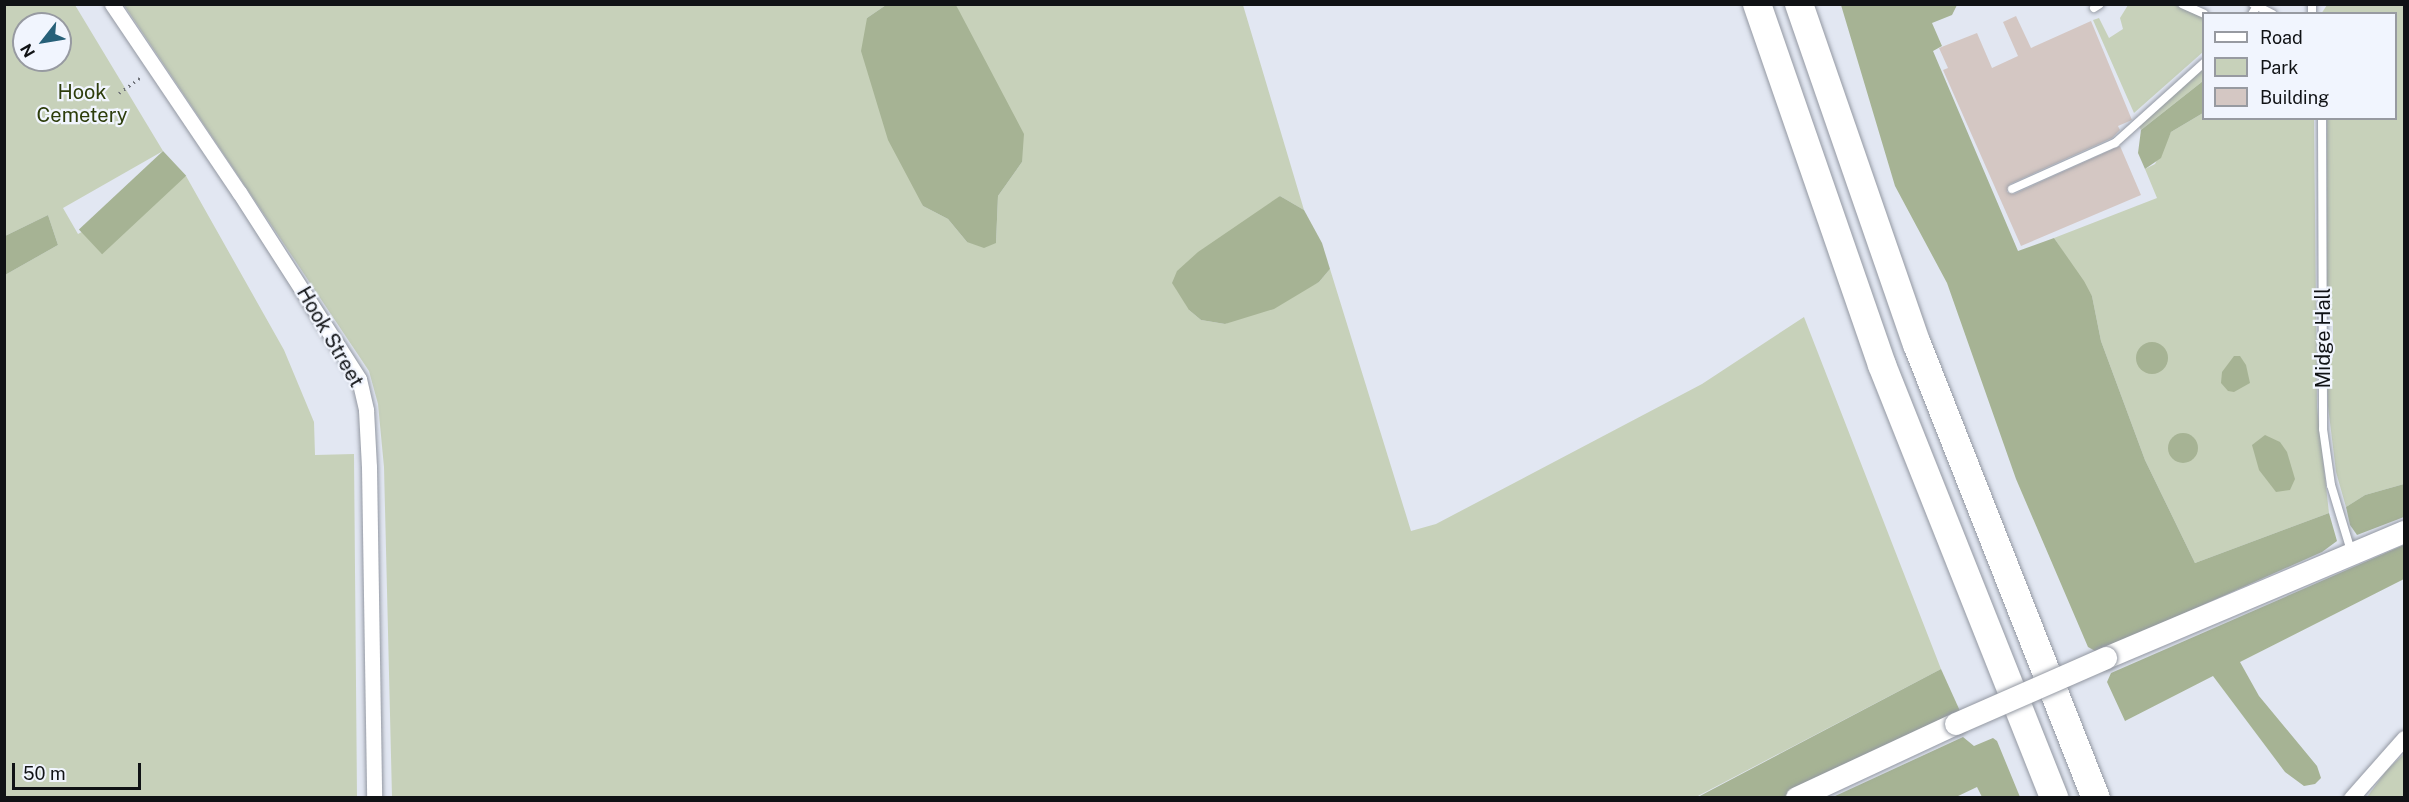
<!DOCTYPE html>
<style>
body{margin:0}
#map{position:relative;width:2409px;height:802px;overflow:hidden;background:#e2e7f2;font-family:"Public Sans",sans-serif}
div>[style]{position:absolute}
.green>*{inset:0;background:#c7d1ba}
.forest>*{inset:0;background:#a6b394;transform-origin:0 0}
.round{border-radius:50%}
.building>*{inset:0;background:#d4c7c3}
.path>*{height:3px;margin-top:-1.5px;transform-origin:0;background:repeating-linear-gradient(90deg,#70737a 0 1.5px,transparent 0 6px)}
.roads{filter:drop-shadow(0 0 2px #9398a2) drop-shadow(0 0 2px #9398a2)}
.lane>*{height:8px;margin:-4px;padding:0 4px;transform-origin:4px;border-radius:4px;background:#fff}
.street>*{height:15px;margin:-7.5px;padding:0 7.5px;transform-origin:7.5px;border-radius:7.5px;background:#fff}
.secondary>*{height:22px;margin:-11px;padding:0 11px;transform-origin:11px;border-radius:11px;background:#fff}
.highway>*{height:28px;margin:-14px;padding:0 14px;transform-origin:14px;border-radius:14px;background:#fff}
.bridges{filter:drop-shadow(0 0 2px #9398a2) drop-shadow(0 0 2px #9398a2)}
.secondary-bridge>*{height:22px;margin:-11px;padding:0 11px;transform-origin:11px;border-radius:11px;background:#fff}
span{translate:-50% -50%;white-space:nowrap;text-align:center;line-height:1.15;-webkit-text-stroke:4.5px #f1f5fe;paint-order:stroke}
.park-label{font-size:20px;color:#2d3d0b}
.street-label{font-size:20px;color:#101215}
.frame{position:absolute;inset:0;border:6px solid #101215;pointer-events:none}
.legend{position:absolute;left:2202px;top:12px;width:195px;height:108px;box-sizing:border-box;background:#f1f5fe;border:2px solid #979aa1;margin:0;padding:8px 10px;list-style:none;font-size:18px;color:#101215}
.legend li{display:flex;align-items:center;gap:12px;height:30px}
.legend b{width:30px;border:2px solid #979aa1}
.north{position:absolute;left:12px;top:12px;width:60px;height:60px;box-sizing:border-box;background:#f1f5fe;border:2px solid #979aa1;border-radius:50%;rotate:239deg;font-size:16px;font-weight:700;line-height:24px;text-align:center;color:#101215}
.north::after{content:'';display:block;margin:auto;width:21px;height:27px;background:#276079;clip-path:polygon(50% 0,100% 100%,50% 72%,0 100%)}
.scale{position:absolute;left:12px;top:763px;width:129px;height:27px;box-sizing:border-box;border:3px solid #101215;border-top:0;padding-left:8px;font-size:18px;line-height:21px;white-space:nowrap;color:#101215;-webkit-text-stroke:4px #f1f5fe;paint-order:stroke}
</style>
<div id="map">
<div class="green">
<i style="clip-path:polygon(evenodd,5px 5px,75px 5px,163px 151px,63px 208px,78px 234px,186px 176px,284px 350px,314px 422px,315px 455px,354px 454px,357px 797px,5px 797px,5px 275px,58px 245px,48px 215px,5px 236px,5px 5px,24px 24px,60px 24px,60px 60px,24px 60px,24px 24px)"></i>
<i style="clip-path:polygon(124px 5px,886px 5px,867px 18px,923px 206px,948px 219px,967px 242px,996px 243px,998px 196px,1022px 162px,956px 5px,1243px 5px,1304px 210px,1280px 196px,1189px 310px,1201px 320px,1225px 324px,1319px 282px,1330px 269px,1411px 531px,1436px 524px,1702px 384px,1804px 317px,1941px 669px,1696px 797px,392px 797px,384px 467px,378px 404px,369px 371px)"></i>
<i style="clip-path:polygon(2128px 5px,2174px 5px,2203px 17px,2203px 52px,2134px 113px,2093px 20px,2099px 18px,2109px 38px,2123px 29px,2120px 18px)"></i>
<i style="clip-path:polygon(2327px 5px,2404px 5px,2404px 484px,2365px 495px,2346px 507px,2336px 472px,2328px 406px,2327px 364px,2333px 357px,2333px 322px,2327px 314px,2327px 119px,2396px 118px,2396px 14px,2321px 14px)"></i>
<i style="clip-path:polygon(2203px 68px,2203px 81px,2141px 130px,2139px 126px)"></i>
<i style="clip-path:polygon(2203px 113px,2204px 118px,2314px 119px,2317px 407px,2329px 513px,2195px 563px,2145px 460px,2101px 341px,2092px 296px,2054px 238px,2157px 198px,2145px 169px,2155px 164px,2171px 132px)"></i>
<i style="clip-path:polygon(2404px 754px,2404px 797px,2367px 797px,2387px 770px)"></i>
</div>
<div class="forest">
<i style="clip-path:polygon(886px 5px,956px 5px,1024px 134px,1022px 162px,998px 196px,996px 243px,984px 248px,967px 242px,948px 219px,923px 206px,888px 140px,861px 51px,867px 18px)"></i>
<i style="clip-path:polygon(1841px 5px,1957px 5px,1952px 15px,1932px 23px,1942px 46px,1933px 51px,2018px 251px,2054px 238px,2084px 281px,2092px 296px,2101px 341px,2145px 460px,2195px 563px,2329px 513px,2337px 541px,2322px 552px,2097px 652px,2088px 647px,2016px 479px,1947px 283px,1895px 186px)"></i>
<i style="clip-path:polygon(2203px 81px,2203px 113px,2171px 132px,2161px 158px,2145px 169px,2138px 153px,2141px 130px)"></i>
<i style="left:163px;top:151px;width:34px;height:115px;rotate:47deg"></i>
<i style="clip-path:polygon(1280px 196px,1304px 210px,1322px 243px,1330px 269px,1319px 282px,1274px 309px,1225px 324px,1201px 320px,1189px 310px,1172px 283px,1177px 271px,1198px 252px)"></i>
<i style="clip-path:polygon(48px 215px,58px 245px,5px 275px,5px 236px)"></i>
<i class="round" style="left:2136px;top:342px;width:32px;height:32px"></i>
<i style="clip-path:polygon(2234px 356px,2240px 356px,2246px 365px,2250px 383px,2234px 392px,2228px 391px,2221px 383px,2222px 372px)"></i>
<i class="round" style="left:2168px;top:433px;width:30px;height:30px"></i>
<i style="clip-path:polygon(2265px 435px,2280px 442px,2287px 452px,2295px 479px,2290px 490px,2276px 492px,2259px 470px,2252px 445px)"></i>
<i style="clip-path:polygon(2404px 484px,2404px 517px,2357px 535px,2350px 525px,2346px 507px,2365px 495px)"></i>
<i style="clip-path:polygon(2404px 545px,2404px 579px,2240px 662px,2259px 696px,2317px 766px,2321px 778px,2315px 784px,2304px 786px,2285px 772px,2213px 676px,2125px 721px,2107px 682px,2111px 673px)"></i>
<i style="clip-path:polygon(1941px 669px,1960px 711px,1783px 797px,1696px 798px)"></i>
<i style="clip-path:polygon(1963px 737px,1974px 746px,1993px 738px,1997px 741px,2020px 797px,1982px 797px,1977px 787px,1956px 797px,1833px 797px)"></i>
</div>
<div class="building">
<i style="clip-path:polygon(2016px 16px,2031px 48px,2091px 21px,2132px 120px,2118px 126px,2120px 130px,2112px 138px,2010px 184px,2007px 192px,2014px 194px,2120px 146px,2141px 195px,2021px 246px,1943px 70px,1948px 68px,1939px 48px,1977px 33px,1992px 68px,2018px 56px,2003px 22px)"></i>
</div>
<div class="path">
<i style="left:119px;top:93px;width:29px;rotate:-36deg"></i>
</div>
<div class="roads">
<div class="lane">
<i style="left:2182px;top:4px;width:24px;rotate:24deg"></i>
<i style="left:2253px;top:4px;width:22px;rotate:27deg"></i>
<i style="left:2312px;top:4px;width:10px;rotate:90deg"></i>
<i style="left:2094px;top:8px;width:7px;rotate:-34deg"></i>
<i style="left:2252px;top:14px;width:9px;rotate:-58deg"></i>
<i style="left:2322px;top:118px;width:311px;rotate:89.8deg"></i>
<i style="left:2323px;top:429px;width:57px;rotate:81.9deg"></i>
<i style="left:2331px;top:485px;width:69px;rotate:73.1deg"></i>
<i style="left:2012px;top:189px;width:113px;rotate:-24.1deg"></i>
<i style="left:2115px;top:143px;width:120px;rotate:-42deg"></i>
</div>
<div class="street">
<i style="left:112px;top:4px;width:227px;rotate:56deg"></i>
<i style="left:239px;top:192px;width:222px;rotate:57.3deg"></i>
<i style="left:359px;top:379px;width:32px;rotate:77deg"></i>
<i style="left:366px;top:410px;width:57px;rotate:87deg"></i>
<i style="left:369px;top:467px;width:331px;rotate:89.1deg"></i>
<i style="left:2351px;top:798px;width:80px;rotate:-48.5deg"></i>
</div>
<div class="secondary">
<i style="left:2106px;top:658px;width:324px;rotate:-22.9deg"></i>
<i style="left:1797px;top:798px;width:175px;rotate:-25deg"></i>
</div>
<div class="highway">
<i style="left:1757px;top:4px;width:382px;rotate:70.9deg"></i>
<i style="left:1882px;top:365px;width:466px;rotate:68.3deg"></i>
<i style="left:1799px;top:4px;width:360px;rotate:70.9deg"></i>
<i style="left:1917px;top:344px;width:488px;rotate:68.5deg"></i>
</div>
</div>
<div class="bridges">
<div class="secondary-bridge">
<i style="left:1956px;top:724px;width:164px;rotate:-23.7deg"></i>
</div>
</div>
<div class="park-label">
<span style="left:82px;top:104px">Hook<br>Cemetery</span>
</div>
<div class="street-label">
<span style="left:330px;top:337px;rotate:60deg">Hook Street</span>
<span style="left:2323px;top:338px;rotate:-90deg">Midge Hall</span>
</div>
<div class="frame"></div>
<ul class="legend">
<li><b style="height:8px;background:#fff"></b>Road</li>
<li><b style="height:16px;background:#c7d1ba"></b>Park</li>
<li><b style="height:16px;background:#d4c7c3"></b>Building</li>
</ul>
<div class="north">N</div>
<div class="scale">50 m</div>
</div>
